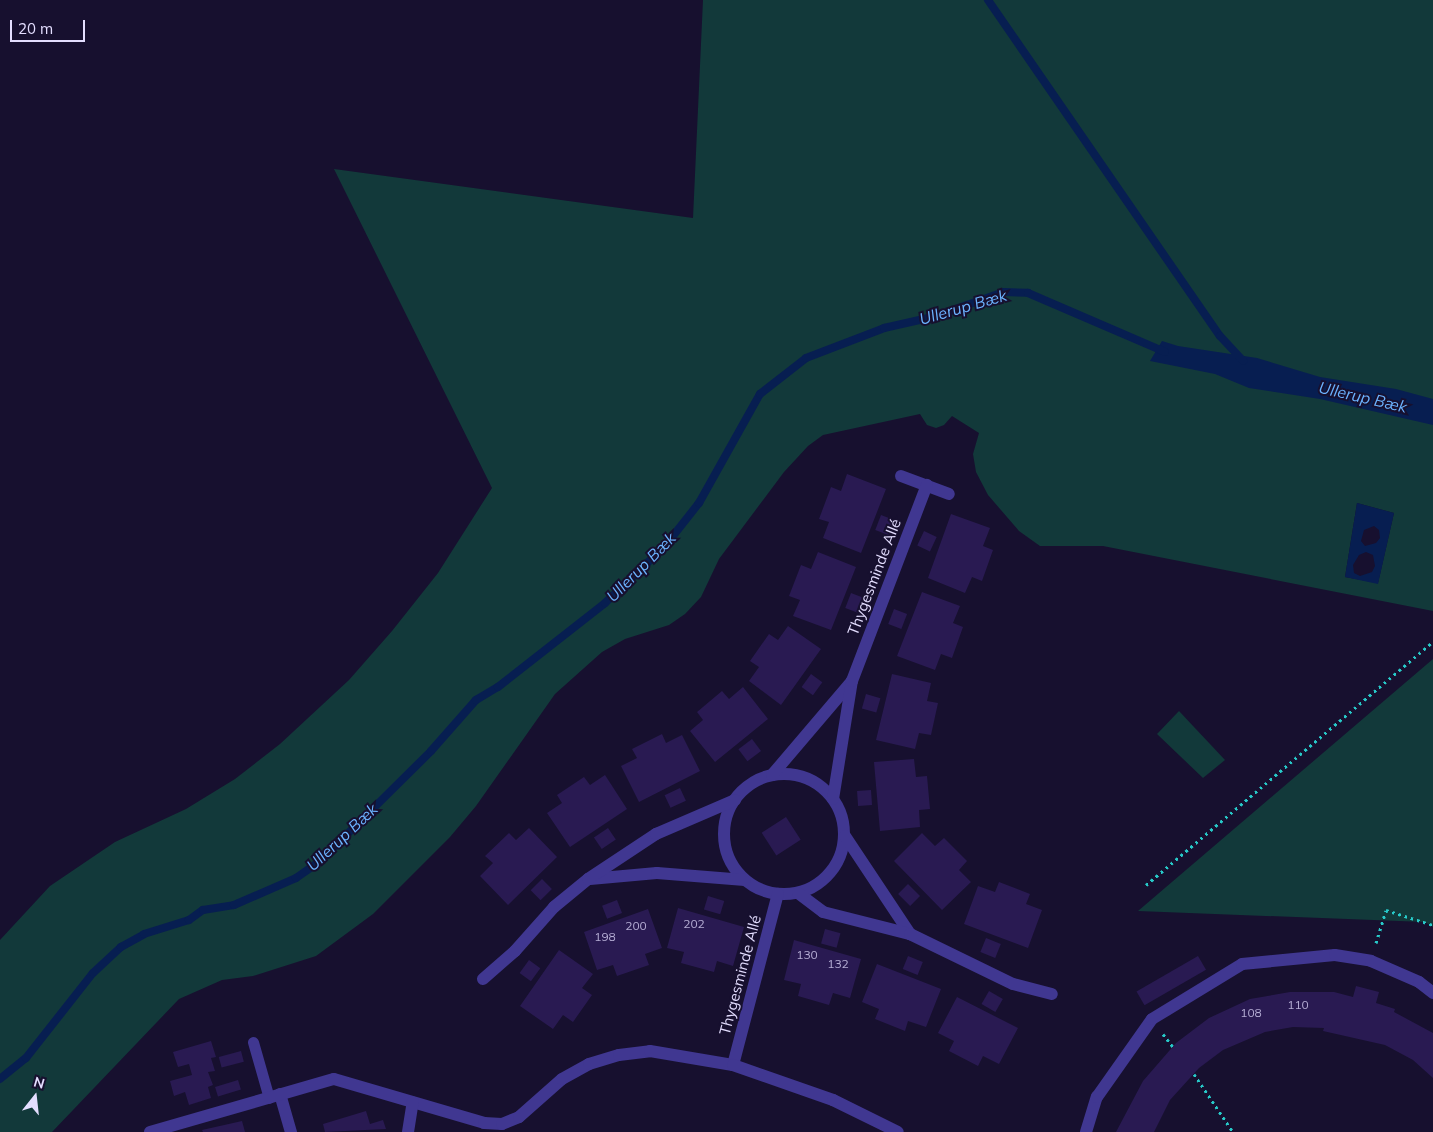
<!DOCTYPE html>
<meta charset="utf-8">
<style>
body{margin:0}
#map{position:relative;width:1433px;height:1132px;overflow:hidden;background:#17102f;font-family:Mulish,sans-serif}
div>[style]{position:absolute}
.green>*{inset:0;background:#12393a}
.water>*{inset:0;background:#071e51}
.stream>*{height:8px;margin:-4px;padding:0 4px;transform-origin:4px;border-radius:4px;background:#071e51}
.building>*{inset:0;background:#291a52;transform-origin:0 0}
.path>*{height:3px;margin-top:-1.5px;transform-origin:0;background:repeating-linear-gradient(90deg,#27cac9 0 2.5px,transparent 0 6.5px)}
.service>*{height:11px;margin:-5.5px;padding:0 5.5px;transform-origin:5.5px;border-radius:5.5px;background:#403791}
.minor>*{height:12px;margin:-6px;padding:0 6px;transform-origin:6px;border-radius:6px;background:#403791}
.minor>.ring{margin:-6px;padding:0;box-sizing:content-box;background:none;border:12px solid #403791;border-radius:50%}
span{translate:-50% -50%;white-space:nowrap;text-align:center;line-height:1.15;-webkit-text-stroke:4px #17102f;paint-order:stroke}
.number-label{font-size:12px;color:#b5add4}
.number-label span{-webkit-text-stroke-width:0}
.street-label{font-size:15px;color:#e4deff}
.water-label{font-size:16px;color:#6cb3ff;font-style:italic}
.north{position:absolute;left:10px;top:1072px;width:50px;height:50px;-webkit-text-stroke:4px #17102f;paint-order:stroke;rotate:16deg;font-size:14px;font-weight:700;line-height:20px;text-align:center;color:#e4deff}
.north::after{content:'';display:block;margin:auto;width:18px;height:22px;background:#e4deff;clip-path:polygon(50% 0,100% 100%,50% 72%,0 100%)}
.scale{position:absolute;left:10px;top:20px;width:75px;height:22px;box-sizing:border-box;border:2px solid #e4deff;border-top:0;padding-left:6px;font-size:15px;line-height:18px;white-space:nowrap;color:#e4deff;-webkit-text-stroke:4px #17102f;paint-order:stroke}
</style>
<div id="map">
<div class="green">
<i style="clip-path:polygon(evenodd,703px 0,1433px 0,1433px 611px,1103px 546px,1040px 546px,1019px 531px,988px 495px,976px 472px,973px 454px,979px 433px,952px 416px,944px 425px,936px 428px,927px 425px,920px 414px,823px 435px,808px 446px,784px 472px,719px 559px,701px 597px,685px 614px,669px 625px,625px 639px,602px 652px,555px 694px,476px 806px,450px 837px,373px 914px,316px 956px,253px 976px,222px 980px,179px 999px,52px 1132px,0 1132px,0 940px,50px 886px,115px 842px,186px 809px,235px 779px,280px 744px,349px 680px,392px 631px,438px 573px,492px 488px,334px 169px,693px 218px,703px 0,1357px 503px,1394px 513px,1378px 583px,1345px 577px,1357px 503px)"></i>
<i style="clip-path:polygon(1433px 659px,1433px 927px,1425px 922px,1138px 911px)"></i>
<i style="clip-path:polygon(1179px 711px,1225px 760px,1203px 778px,1157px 734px)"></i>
</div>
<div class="water">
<i style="clip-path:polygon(1162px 341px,1178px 346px,1257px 358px,1320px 377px,1396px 389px,1433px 399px,1433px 425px,1320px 399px,1249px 388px,1215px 374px,1150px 361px)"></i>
<i style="clip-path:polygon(evenodd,1357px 503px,1394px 513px,1378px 584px,1345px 577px,1357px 503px,1374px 526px,1379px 530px,1380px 538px,1376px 543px,1365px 546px,1361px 541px,1364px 530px,1374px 526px,1357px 503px,1366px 552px,1373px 555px,1375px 566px,1372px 572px,1360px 576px,1354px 573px,1353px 565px,1359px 555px,1366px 552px)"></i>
</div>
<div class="stream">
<i style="left:988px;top:0;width:408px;rotate:55.4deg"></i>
<i style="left:1220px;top:336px;width:34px;rotate:47deg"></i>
<i style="left:0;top:1079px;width:33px;rotate:-39deg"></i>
<i style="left:26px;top:1058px;width:108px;rotate:-51.8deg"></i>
<i style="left:93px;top:973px;width:38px;rotate:-43deg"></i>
<i style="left:121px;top:947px;width:26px;rotate:-29deg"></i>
<i style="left:144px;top:934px;width:47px;rotate:-17.3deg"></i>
<i style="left:189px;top:920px;width:17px;rotate:-36deg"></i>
<i style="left:203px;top:910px;width:31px;rotate:-9deg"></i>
<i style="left:234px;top:905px;width:68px;rotate:-23.5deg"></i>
<i style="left:296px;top:878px;width:29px;rotate:-35deg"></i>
<i style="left:320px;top:861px;width:156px;rotate:-44.7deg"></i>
<i style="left:431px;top:751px;width:68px;rotate:-48.6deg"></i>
<i style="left:476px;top:700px;width:26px;rotate:-31deg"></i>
<i style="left:498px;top:687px;width:136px;rotate:-38.1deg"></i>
<i style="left:605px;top:603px;width:83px;rotate:-43.5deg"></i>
<i style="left:665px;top:546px;width:55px;rotate:-51.7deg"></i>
<i style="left:699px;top:503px;width:125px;rotate:-60.8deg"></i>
<i style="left:760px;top:394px;width:58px;rotate:-38deg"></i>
<i style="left:806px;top:358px;width:84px;rotate:-21deg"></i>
<i style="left:884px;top:328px;width:50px;rotate:-12.7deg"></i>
<i style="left:933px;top:317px;width:75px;rotate:-19.4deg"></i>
<i style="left:1004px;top:292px;width:24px;rotate:2deg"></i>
<i style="left:1028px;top:293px;width:149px;rotate:23.3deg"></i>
</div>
<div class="building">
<i style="clip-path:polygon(847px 474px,886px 489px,861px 553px,823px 538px,829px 522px,819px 519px,831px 487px,841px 491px)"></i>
<i style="clip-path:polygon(951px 514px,990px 528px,983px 546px,993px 550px,982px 581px,972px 577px,965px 593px,928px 578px)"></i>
<i style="left:881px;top:515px;width:14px;height:16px;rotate:21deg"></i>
<i style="left:924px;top:531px;width:14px;height:16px;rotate:25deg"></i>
<i style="clip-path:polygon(818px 552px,856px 567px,831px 630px,793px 616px,800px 600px,789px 596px,801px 565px,811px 569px)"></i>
<i style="clip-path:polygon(922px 592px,960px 606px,953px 623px,963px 627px,952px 658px,941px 654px,935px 670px,897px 656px)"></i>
<i style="left:851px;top:593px;width:14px;height:16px;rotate:21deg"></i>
<i style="left:894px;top:609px;width:14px;height:16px;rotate:21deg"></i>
<i style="clip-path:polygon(788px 626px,821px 649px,781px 705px,749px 681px,759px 667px,750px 661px,769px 634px,778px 640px)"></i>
<i style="left:811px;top:674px;width:14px;height:16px;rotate:36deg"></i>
<i style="clip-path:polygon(892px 674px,931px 683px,927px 701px,938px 703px,931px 735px,919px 733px,915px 749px,876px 740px)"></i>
<i style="clip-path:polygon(743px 687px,768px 719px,715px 762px,690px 731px,703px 720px,697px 712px,722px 691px,729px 699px)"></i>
<i style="left:866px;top:694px;width:15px;height:15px;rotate:16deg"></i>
<i style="clip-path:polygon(662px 734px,666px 743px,682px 735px,700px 771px,639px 802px,621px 766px,637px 758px,632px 749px)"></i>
<i style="left:752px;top:739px;width:15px;height:17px;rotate:53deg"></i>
<i style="clip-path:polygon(914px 759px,916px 777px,927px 776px,930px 809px,919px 810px,920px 827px,880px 831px,874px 762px)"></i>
<i style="clip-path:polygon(605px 775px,627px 809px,570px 847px,547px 813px,562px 803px,557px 795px,584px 777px,590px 785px)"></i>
<i style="left:680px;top:788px;width:14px;height:17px;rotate:65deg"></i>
<i style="left:871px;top:790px;width:15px;height:14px;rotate:86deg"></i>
<i style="left:786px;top:817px;width:27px;height:29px;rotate:57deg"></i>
<i style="clip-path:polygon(529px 828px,557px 857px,508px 905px,480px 876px,493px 863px,485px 856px,509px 833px,516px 840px)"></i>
<i style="left:608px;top:828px;width:14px;height:17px;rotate:56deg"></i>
<i style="clip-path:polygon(922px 833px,935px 846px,944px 838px,967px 861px,959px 870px,971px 882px,942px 910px,894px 861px)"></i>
<i style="left:542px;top:879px;width:14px;height:16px;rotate:45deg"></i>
<i style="clip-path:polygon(999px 882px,1030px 894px,1026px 904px,1042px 910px,1028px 948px,964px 924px,978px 886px,995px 892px)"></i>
<i style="left:908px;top:884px;width:17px;height:14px;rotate:45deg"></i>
<i style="left:708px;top:896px;width:17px;height:14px;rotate:17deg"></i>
<i style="left:617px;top:900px;width:14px;height:16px;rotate:69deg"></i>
<i style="clip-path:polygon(678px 908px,744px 927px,733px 966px,717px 961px,714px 972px,681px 963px,684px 952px,667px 948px)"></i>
<i style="clip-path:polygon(648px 909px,662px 948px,645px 954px,649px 965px,617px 976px,613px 965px,597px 970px,584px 932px)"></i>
<i style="left:825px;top:929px;width:16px;height:15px;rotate:15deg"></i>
<i style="left:986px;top:938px;width:16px;height:15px;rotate:22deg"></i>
<i style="clip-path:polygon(794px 940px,861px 959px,850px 998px,833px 993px,829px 1005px,798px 996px,801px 984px,784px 980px)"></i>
<i style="clip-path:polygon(559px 950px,593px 974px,582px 988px,592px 995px,573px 1022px,563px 1015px,553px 1029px,520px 1006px)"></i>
<i style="left:908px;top:956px;width:16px;height:14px;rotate:22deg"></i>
<i style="left:1198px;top:956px;width:16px;height:71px;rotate:60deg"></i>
<i style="left:529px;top:960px;width:14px;height:16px;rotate:36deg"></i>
<i style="clip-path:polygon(877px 964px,941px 989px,926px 1027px,908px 1021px,905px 1031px,875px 1019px,879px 1009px,862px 1002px)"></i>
<i style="clip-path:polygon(1356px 986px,1379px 992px,1376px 1003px,1395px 1009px,1394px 1012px,1433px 1033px,1433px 1078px,1413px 1060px,1385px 1045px,1323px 1031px,1324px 1028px,1293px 1027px,1265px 1032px,1223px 1050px,1199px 1068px,1170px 1100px,1154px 1132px,1116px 1132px,1143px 1081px,1176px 1043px,1209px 1018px,1250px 999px,1290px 992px,1334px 992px,1353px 997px)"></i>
<i style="left:989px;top:991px;width:16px;height:15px;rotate:30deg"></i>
<i style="clip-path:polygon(957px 997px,1018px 1028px,999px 1064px,983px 1056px,978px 1066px,949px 1051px,954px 1041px,938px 1033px)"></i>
<i style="clip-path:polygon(211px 1041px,216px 1057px,211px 1058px,215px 1071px,208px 1072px,213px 1085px,208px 1087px,211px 1098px,189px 1105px,185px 1092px,174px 1096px,170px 1081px,192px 1075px,189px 1064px,178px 1067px,173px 1052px)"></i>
<i style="left:241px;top:1051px;width:11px;height:23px;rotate:75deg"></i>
<i style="left:238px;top:1080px;width:10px;height:24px;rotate:73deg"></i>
<i style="clip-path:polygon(366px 1111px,370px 1124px,383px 1120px,386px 1129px,325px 1132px,323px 1124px)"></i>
<i style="clip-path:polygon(242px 1121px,245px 1132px,203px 1132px,202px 1130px)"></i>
</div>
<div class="path">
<i style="left:1146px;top:885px;width:376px;rotate:-40.3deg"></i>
<i style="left:1376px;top:943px;width:34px;rotate:-73deg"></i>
<i style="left:1386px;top:910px;width:49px;rotate:17.7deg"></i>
<i style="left:1163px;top:1034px;width:16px;rotate:52deg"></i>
<i style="left:1194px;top:1074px;width:70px;rotate:56.1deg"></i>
</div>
<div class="service">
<i style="left:253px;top:1042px;width:58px;rotate:74.1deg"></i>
</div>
<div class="minor">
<i style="left:901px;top:476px;width:51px;rotate:20.6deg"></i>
<i class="ring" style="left:724px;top:774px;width:108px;height:108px"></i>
<i style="left:772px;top:775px;width:123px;rotate:-49.6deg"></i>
<i style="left:833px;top:799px;width:120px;rotate:-80.9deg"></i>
<i style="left:852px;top:681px;width:210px;rotate:-69.1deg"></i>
<i style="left:845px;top:836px;width:118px;rotate:56.4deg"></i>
<i style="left:590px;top:879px;width:67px;rotate:-5.1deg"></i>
<i style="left:657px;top:873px;width:88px;rotate:4.5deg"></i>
<i style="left:798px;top:893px;width:31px;rotate:37deg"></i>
<i style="left:823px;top:912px;width:90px;rotate:14.2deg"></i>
<i style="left:910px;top:934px;width:114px;rotate:25.9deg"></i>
<i style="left:1013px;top:984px;width:40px;rotate:14.4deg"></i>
<i style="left:483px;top:979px;width:43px;rotate:-41.2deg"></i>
<i style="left:515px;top:951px;width:59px;rotate:-48.4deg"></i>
<i style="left:554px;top:907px;width:44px;rotate:-39.5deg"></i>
<i style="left:588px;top:879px;width:82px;rotate:-33.5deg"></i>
<i style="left:656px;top:834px;width:86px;rotate:-23.3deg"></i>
<i style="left:733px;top:1065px;width:177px;rotate:-75.3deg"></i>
<i style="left:280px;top:1094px;width:40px;rotate:74deg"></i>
<i style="left:150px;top:1132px;width:191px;rotate:-16.1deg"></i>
<i style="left:334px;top:1079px;width:156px;rotate:16.3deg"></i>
<i style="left:484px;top:1123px;width:18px;rotate:3deg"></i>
<i style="left:502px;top:1124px;width:18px;rotate:-22deg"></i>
<i style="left:519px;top:1117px;width:57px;rotate:-41.5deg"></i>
<i style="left:562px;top:1079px;width:31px;rotate:-29deg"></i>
<i style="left:589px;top:1064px;width:31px;rotate:-17deg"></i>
<i style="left:619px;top:1055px;width:31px;rotate:-7deg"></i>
<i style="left:650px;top:1051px;width:84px;rotate:9.6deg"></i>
<i style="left:733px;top:1065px;width:106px;rotate:19.3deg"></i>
<i style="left:833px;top:1100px;width:72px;rotate:26.2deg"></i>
<i style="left:408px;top:1132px;width:30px;rotate:-81deg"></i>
<i style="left:1086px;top:1132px;width:37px;rotate:-73deg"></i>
<i style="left:1097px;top:1097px;width:95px;rotate:-54.8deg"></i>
<i style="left:1152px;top:1019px;width:105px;rotate:-31.4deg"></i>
<i style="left:1242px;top:964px;width:93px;rotate:-5.5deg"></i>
<i style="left:1335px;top:955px;width:36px;rotate:9deg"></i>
<i style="left:1371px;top:961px;width:52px;rotate:23.6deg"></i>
<i style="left:1419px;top:982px;width:18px;rotate:38deg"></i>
</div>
<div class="number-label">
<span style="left:694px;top:924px">202</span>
<span style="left:636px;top:926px">200</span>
<span style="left:605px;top:937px">198</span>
<span style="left:807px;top:955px">130</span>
<span style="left:838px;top:964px">132</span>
<span style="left:1298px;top:1005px">110</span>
<span style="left:1251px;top:1013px">108</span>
</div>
<div class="street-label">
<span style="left:874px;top:577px;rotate:-69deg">Thygesminde Allé</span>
<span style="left:740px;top:975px;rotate:-75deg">Thygesminde Allé</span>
</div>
<div class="water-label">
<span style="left:963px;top:307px;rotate:-16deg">Ullerup Bæk</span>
<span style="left:1363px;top:397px;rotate:13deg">Ullerup Bæk</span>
<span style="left:641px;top:567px;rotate:-45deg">Ullerup Bæk</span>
<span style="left:342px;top:837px;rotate:-43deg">Ullerup Bæk</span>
</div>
<div class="north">N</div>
<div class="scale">20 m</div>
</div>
